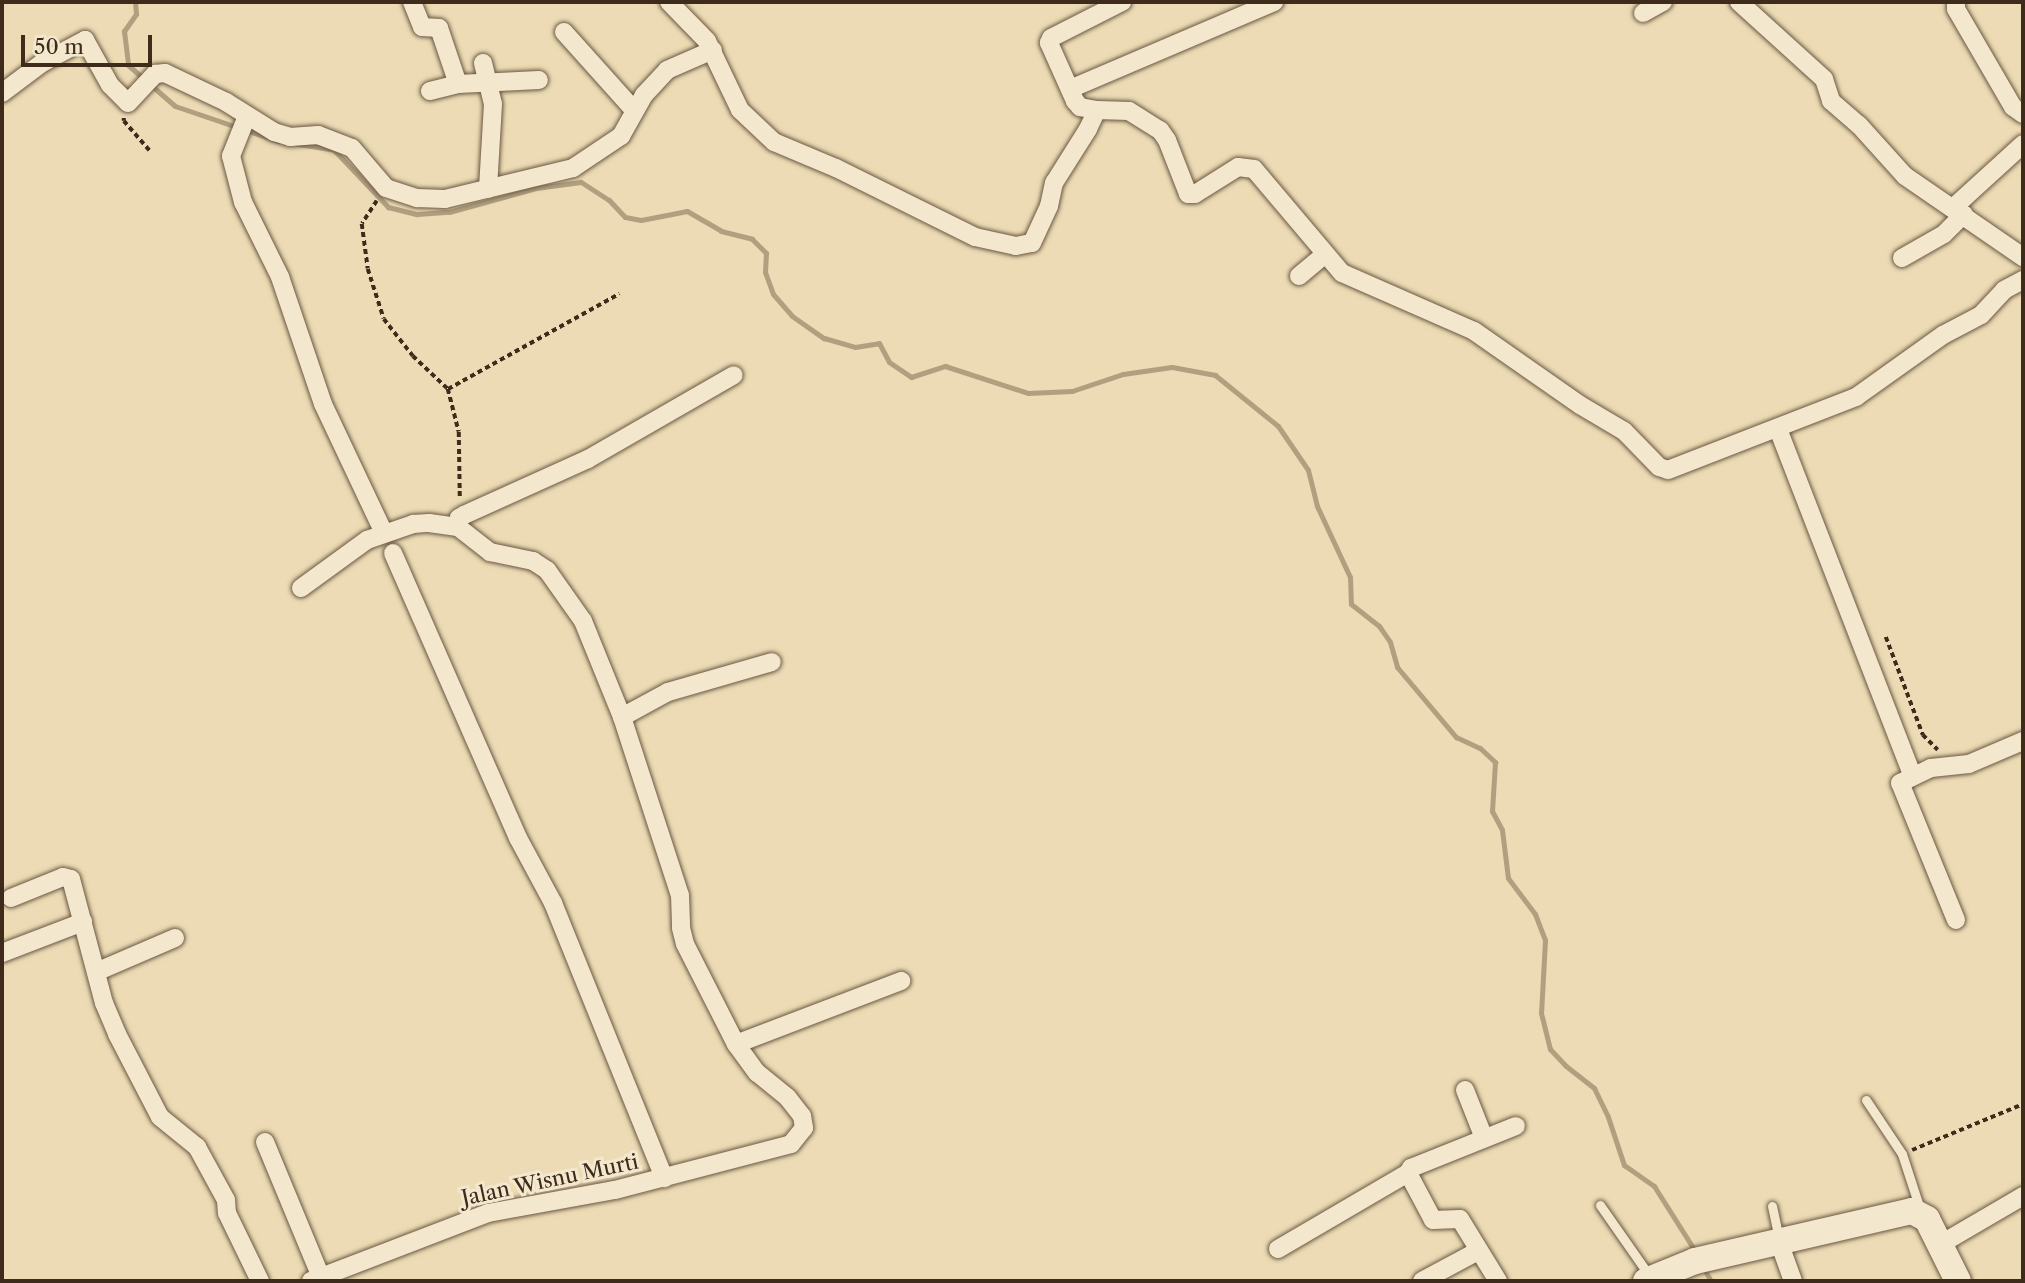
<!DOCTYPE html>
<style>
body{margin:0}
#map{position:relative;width:2025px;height:1283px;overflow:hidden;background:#ecdbb4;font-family:"Libre Caslon Text",serif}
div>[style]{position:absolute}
.stream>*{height:5px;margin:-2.5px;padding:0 2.5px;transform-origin:2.5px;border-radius:2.5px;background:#b19f80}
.path>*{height:3.5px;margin-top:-1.75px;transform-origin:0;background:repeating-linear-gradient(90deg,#3e2b1c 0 5px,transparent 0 8.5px)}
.roads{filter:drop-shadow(0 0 2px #6a5742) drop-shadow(0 0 2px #6a5742)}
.lane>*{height:9px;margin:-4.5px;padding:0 4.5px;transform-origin:4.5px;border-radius:4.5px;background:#f3e8ce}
.street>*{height:18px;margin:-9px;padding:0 9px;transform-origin:9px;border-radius:9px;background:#f3e8ce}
.secondary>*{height:26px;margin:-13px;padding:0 13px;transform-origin:13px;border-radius:13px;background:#f3e8ce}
span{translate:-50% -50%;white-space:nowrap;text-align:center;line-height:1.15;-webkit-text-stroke:6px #f3e8ce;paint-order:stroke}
.street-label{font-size:21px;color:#3e2b1c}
.frame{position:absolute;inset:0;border:4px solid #3e2b1c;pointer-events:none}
.scale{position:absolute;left:21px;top:35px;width:131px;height:32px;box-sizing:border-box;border:4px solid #3e2b1c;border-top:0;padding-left:9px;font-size:21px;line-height:24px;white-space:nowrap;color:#3e2b1c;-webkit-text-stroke:5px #f3e8ce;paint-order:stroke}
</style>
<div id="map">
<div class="stream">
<i style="left:135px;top:2px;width:12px;rotate:85deg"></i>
<i style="left:136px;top:14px;width:21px;rotate:125deg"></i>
<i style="left:124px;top:31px;width:34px;rotate:83deg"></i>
<i style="left:128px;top:65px;width:62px;rotate:41.1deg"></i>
<i style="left:175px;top:106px;width:109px;rotate:18.8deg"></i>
<i style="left:298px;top:144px;width:36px;rotate:9deg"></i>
<i style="left:334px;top:150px;width:79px;rotate:46.5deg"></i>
<i style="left:388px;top:207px;width:30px;rotate:14deg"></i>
<i style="left:417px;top:214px;width:32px;rotate:-4deg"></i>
<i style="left:449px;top:212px;width:90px;rotate:-15.4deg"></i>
<i style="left:536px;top:188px;width:45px;rotate:-7.6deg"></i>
<i style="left:581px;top:182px;width:33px;rotate:33deg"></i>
<i style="left:609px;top:200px;width:23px;rotate:47deg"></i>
<i style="left:625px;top:217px;width:16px;rotate:11deg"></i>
<i style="left:641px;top:220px;width:47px;rotate:-11.1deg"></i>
<i style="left:687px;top:211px;width:39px;rotate:30deg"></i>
<i style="left:721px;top:231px;width:32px;rotate:14deg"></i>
<i style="left:752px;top:239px;width:20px;rotate:45deg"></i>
<i style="left:766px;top:253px;width:19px;rotate:93deg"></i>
<i style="left:765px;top:272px;width:23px;rotate:70deg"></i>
<i style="left:773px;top:294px;width:29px;rotate:49deg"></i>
<i style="left:792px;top:316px;width:39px;rotate:35deg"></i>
<i style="left:824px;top:338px;width:32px;rotate:16deg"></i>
<i style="left:855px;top:347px;width:24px;rotate:-9deg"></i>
<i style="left:879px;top:343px;width:21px;rotate:62deg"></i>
<i style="left:889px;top:362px;width:27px;rotate:34deg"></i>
<i style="left:911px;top:377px;width:36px;rotate:-18deg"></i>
<i style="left:945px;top:366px;width:87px;rotate:18deg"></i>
<i style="left:1028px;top:393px;width:44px;rotate:-2.6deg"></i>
<i style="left:1072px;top:391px;width:54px;rotate:-18.4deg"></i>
<i style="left:1123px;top:374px;width:49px;rotate:-8.1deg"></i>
<i style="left:1172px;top:367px;width:44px;rotate:10.5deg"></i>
<i style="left:1215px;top:375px;width:81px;rotate:39deg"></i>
<i style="left:1278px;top:426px;width:53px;rotate:55.7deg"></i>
<i style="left:1308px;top:470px;width:37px;rotate:76deg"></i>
<i style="left:1317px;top:506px;width:78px;rotate:65.1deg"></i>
<i style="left:1350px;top:577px;width:27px;rotate:88deg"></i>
<i style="left:1351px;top:604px;width:36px;rotate:38deg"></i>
<i style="left:1379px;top:626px;width:19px;rotate:55deg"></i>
<i style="left:1390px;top:642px;width:26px;rotate:74deg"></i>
<i style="left:1397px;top:667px;width:92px;rotate:49.9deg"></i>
<i style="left:1456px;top:737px;width:26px;rotate:25deg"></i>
<i style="left:1480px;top:748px;width:21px;rotate:43deg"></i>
<i style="left:1495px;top:762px;width:49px;rotate:93.5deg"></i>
<i style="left:1492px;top:811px;width:21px;rotate:62deg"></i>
<i style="left:1502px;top:830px;width:48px;rotate:82.9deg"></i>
<i style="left:1508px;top:878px;width:45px;rotate:53.1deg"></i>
<i style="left:1535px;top:914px;width:28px;rotate:69deg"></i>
<i style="left:1545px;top:940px;width:73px;rotate:93.1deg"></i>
<i style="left:1541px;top:1013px;width:37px;rotate:76deg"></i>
<i style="left:1550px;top:1049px;width:23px;rotate:47deg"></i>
<i style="left:1566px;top:1066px;width:36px;rotate:38deg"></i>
<i style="left:1594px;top:1088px;width:32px;rotate:64deg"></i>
<i style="left:1608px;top:1117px;width:51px;rotate:71.6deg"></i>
<i style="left:1624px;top:1165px;width:37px;rotate:35deg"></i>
<i style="left:1654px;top:1186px;width:80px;rotate:57.7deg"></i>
<i style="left:1702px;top:1266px;width:17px;rotate:59deg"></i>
</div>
<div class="path">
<i style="left:124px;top:118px;width:3px;rotate:90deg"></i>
<i style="left:124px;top:121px;width:40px;rotate:49deg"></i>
<i style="left:377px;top:201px;width:27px;rotate:123deg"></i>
<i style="left:362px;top:224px;width:45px;rotate:82.4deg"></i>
<i style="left:368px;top:269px;width:52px;rotate:72.3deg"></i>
<i style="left:384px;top:319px;width:47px;rotate:51.9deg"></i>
<i style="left:413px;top:356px;width:48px;rotate:43.3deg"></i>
<i style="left:448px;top:389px;width:44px;rotate:75.7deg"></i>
<i style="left:459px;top:432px;width:66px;rotate:89.1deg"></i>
<i style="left:448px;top:389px;width:196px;rotate:-29.1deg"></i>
<i style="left:1886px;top:637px;width:105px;rotate:69.3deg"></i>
<i style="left:1923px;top:735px;width:21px;rotate:45deg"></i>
<i style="left:1912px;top:1150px;width:120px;rotate:-22.5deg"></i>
</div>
<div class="roads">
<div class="lane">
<i style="left:1866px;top:1100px;width:65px;rotate:56.3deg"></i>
<i style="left:1902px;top:1154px;width:58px;rotate:71.9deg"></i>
<i style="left:1600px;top:1205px;width:89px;rotate:55.1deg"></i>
<i style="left:1772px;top:1206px;width:35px;rotate:78deg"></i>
</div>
<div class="street">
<i style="left:412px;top:2px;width:27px;rotate:68deg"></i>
<i style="left:422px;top:27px;width:17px;rotate:3deg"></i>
<i style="left:439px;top:28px;width:59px;rotate:71.3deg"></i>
<i style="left:669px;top:2px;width:54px;rotate:45.7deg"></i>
<i style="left:707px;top:41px;width:76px;rotate:64.4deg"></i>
<i style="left:740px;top:110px;width:47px;rotate:43.3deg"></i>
<i style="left:774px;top:142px;width:67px;rotate:22.8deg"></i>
<i style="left:836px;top:168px;width:155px;rotate:26.4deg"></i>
<i style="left:975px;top:237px;width:42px;rotate:12.4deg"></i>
<i style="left:1016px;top:246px;width:16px;rotate:-11deg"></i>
<i style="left:1032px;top:243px;width:41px;rotate:-65.3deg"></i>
<i style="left:1049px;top:206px;width:24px;rotate:-78deg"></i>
<i style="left:1054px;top:183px;width:64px;rotate:-57.8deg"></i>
<i style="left:1088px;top:129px;width:21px;rotate:-65deg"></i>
<i style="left:1097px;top:110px;width:32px;rotate:2deg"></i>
<i style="left:1129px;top:111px;width:36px;rotate:32deg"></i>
<i style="left:1160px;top:130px;width:12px;rotate:55deg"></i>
<i style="left:1167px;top:140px;width:58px;rotate:68.7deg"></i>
<i style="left:1188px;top:194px;width:7px"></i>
<i style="left:1195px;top:194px;width:51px;rotate:-32.1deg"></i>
<i style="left:1238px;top:167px;width:16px;rotate:7deg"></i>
<i style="left:1254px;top:169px;width:136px;rotate:49.8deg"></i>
<i style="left:1342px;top:273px;width:144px;rotate:23.7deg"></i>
<i style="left:1474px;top:331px;width:129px;rotate:34.9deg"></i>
<i style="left:1580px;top:405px;width:51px;rotate:30.6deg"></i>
<i style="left:1624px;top:431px;width:50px;rotate:45.8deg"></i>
<i style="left:1659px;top:467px;width:9px;rotate:18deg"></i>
<i style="left:1668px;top:470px;width:202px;rotate:-21.2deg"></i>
<i style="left:1856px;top:397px;width:107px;rotate:-35.5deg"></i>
<i style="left:1943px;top:335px;width:43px;rotate:-27.8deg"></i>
<i style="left:1981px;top:315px;width:34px;rotate:-47deg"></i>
<i style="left:2004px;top:290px;width:21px;rotate:-28deg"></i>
<i style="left:1739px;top:2px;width:115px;rotate:42.2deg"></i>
<i style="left:1824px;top:79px;width:23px;rotate:72deg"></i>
<i style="left:1831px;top:101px;width:37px;rotate:41deg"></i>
<i style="left:1859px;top:125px;width:69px;rotate:48deg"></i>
<i style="left:1905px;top:176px;width:143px;rotate:34.5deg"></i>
<i style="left:1956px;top:2px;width:7px;rotate:90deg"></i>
<i style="left:1956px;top:9px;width:113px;rotate:59.8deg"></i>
<i style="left:2013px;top:107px;width:12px;rotate:35deg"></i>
<i style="left:1643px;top:13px;width:23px;rotate:-29deg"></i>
<i style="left:564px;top:32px;width:105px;rotate:48.1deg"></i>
<i style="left:483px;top:63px;width:42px;rotate:76.3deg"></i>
<i style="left:493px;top:104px;width:85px;rotate:93.4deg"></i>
<i style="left:1070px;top:89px;width:222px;rotate:-23.1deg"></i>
<i style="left:430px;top:91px;width:29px;rotate:-14deg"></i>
<i style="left:458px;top:84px;width:81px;rotate:-2.8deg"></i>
<i style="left:2px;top:93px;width:50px;rotate:-36.9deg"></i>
<i style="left:42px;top:63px;width:49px;rotate:-28.1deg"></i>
<i style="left:85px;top:40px;width:51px;rotate:60.9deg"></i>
<i style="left:110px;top:85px;width:25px;rotate:45deg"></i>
<i style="left:128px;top:103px;width:40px;rotate:-47deg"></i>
<i style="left:155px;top:74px;width:10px;rotate:-6deg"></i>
<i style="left:165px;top:73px;width:68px;rotate:25.4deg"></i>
<i style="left:226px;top:102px;width:57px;rotate:32deg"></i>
<i style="left:274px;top:132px;width:17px;rotate:17deg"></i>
<i style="left:290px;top:137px;width:28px;rotate:-4deg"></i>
<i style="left:318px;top:135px;width:36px;rotate:21deg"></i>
<i style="left:352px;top:148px;width:52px;rotate:49.6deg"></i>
<i style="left:386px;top:188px;width:33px;rotate:18deg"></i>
<i style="left:417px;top:198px;width:28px;rotate:2deg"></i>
<i style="left:445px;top:199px;width:132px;rotate:-13.6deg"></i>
<i style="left:573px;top:168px;width:58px;rotate:-33.7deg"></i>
<i style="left:621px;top:136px;width:47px;rotate:-60.7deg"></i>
<i style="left:644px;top:95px;width:34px;rotate:-47deg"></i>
<i style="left:667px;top:70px;width:50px;rotate:-23.5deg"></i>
<i style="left:1097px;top:110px;width:17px;rotate:-170deg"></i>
<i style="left:1080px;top:107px;width:8px;rotate:-130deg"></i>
<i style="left:1075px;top:101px;width:64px;rotate:-114.1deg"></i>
<i style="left:1049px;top:43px;width:5px;rotate:-68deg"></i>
<i style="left:1051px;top:38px;width:80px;rotate:-26.9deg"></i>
<i style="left:247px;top:116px;width:43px;rotate:111.8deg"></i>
<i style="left:231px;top:156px;width:48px;rotate:75.4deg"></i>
<i style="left:243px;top:202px;width:84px;rotate:63.7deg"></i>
<i style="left:280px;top:277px;width:134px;rotate:71.3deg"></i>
<i style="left:323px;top:404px;width:143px;rotate:64.7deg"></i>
<i style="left:1954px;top:207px;width:93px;rotate:-42.4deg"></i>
<i style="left:1902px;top:258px;width:48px;rotate:-29.7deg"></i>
<i style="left:1944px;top:234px;width:28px;rotate:-45deg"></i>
<i style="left:1299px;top:276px;width:33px;rotate:-40deg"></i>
<i style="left:1778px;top:429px;width:371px;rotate:68.8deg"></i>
<i style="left:458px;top:527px;width:9px;rotate:-84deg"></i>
<i style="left:459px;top:518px;width:6px;rotate:-31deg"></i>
<i style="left:464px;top:515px;width:136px;rotate:-24.3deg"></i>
<i style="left:588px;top:459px;width:168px;rotate:-29.9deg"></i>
<i style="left:393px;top:553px;width:311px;rotate:66.3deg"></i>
<i style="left:518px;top:838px;width:74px;rotate:61.7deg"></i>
<i style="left:553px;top:903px;width:297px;rotate:68deg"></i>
<i style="left:301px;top:588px;width:82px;rotate:-36deg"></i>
<i style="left:367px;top:540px;width:49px;rotate:-19.2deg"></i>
<i style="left:413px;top:524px;width:16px;rotate:-4deg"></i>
<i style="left:429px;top:523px;width:29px;rotate:8deg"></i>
<i style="left:458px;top:527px;width:41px;rotate:38deg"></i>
<i style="left:490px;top:552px;width:44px;rotate:11.8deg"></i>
<i style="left:533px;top:561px;width:17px;rotate:33deg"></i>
<i style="left:547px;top:570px;width:62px;rotate:54.8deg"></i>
<i style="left:583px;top:621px;width:104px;rotate:67.9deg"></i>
<i style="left:622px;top:717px;width:187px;rotate:72deg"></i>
<i style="left:680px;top:895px;width:33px;rotate:88deg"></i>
<i style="left:681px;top:928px;width:16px;rotate:76deg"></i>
<i style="left:685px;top:944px;width:112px;rotate:63deg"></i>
<i style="left:736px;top:1044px;width:177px;rotate:-20.9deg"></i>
<i style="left:622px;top:717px;width:52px;rotate:-28.5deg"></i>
<i style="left:668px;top:692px;width:108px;rotate:-16.1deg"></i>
<i style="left:11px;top:898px;width:56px;rotate:-22deg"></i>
<i style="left:63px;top:877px;width:8px;rotate:14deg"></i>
<i style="left:71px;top:879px;width:128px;rotate:75.1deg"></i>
<i style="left:104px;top:1003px;width:34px;rotate:67deg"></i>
<i style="left:117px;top:1034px;width:93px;rotate:62.6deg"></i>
<i style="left:160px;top:1117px;width:48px;rotate:39deg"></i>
<i style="left:197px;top:1147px;width:60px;rotate:61.3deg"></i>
<i style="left:226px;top:1200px;width:13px;rotate:86deg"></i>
<i style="left:227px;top:1213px;width:76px;rotate:64.1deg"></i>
<i style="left:1956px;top:920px;width:148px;rotate:-112.2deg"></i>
<i style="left:1900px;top:783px;width:34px;rotate:-26deg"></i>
<i style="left:1931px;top:768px;width:38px;rotate:-6deg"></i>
<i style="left:1969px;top:764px;width:59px;rotate:-23.1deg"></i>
<i style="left:2px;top:953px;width:87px;rotate:-20.9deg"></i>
<i style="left:96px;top:972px;width:86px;rotate:-23.3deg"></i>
<i style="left:1465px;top:1090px;width:52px;rotate:68.4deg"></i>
<i style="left:265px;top:1142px;width:146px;rotate:67.5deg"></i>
<i style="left:1408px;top:1173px;width:53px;rotate:62deg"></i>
<i style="left:1433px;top:1220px;width:27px;rotate:-2deg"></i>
<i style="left:1460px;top:1219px;width:73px;rotate:58.5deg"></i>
<i style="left:1779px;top:1242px;width:41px;rotate:70.3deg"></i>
<i style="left:1941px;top:1244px;width:95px;rotate:-30.3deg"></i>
<i style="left:1278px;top:1249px;width:151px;rotate:-30.3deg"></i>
<i style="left:1408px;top:1173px;width:6px;rotate:-59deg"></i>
<i style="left:1411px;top:1168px;width:113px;rotate:-21.8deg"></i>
<i style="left:311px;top:1281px;width:190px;rotate:-21deg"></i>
<i style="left:488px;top:1213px;width:129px;rotate:-10.3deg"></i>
<i style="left:615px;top:1190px;width:182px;rotate:-14.6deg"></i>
<i style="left:791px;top:1144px;width:21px;rotate:-51deg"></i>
<i style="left:804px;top:1128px;width:12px;rotate:-99deg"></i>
<i style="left:802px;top:1116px;width:24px;rotate:-128deg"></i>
<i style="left:787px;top:1097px;width:38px;rotate:-141deg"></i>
<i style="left:757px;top:1073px;width:36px;rotate:-126deg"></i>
<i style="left:1422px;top:1281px;width:64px;rotate:-28.2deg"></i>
</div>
<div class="secondary">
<i style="left:1646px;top:1281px;width:53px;rotate:-22.2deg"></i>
<i style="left:1695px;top:1261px;width:223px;rotate:-13deg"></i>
<i style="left:1912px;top:1211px;width:17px;rotate:28deg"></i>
<i style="left:1927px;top:1219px;width:69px;rotate:63.4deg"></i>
</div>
</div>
<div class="street-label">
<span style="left:550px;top:1180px;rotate:-12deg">Jalan Wisnu Murti</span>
</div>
<div class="frame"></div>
<div class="scale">50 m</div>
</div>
